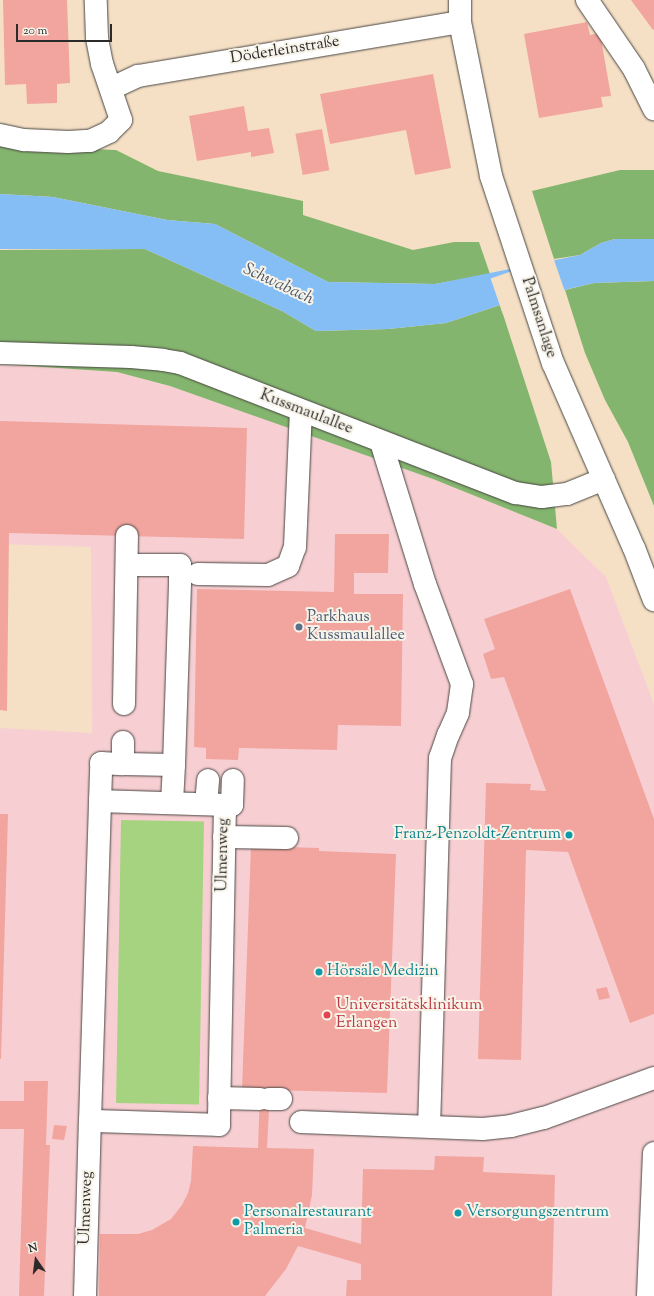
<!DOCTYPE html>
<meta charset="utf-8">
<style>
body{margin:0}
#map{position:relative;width:654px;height:1296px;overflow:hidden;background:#f5e0c6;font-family:"Sorts Mill Goudy",serif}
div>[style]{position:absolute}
.built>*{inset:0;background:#f7cfd3}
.green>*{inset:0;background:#a5d380;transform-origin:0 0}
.forest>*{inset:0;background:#84b56e}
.water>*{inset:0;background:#85bdf5}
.pier>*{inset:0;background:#f5e0c6;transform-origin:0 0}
.building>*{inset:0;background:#f1a59e;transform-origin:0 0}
.roads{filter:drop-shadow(0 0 1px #494642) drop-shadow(0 0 1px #494642)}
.minor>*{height:22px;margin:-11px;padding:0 11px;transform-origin:11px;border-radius:11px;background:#fff}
.dots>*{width:11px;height:11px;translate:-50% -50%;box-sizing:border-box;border:2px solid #f7f3e8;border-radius:50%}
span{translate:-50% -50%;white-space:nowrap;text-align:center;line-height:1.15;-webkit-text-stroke:4px #f7f3e8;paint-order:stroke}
.street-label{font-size:16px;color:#2b2b2b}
.service-label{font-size:16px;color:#4e5e75}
.left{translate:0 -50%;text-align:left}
.culture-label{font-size:16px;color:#0d838f}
.right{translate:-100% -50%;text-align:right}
.health-label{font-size:16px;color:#be3a42}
.water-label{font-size:17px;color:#465768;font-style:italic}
.north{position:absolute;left:16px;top:1240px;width:40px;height:40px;-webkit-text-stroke:3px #f7f3e8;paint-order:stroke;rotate:346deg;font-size:11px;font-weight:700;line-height:16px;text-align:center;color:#2b2b2b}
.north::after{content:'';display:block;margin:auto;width:14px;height:18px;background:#2b2b2b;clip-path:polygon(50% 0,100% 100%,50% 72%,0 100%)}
.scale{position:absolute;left:16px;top:24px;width:96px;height:18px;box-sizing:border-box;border:2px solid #2b2b2b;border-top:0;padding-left:5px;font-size:12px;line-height:14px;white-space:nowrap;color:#2b2b2b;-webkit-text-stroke:3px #f7f3e8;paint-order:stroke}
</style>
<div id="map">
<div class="built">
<i style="clip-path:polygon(0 364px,117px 372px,170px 386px,333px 442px,433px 479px,557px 529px,606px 577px,654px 704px,654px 1296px,0 1296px,0 728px,92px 733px,91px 547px,0 544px)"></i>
</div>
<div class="green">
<i style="left:121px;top:820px;width:83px;height:283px;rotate:1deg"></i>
</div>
<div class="forest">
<i style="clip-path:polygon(0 143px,20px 146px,116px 150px,158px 171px,303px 201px,303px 215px,413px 250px,454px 242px,479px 242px,490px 274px,435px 284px,328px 282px,215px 224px,167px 220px,53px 197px,0 194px)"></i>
<i style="clip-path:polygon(620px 170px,654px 170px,654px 239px,615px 239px,601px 243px,580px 255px,554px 259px,532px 191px)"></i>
<i style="clip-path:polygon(145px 249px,282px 311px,316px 331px,388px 329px,446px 323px,500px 305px,551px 462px,557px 529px,433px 479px,170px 386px,117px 372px,0 364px,0 250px)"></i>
<i style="clip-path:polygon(654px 281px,654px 506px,628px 442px,605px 400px,585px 353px,565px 290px,594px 283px)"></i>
</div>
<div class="water">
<i style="clip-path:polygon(0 194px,53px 197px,167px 220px,215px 224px,328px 282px,435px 284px,580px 255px,601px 243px,615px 239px,654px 239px,654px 281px,594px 283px,500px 305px,446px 323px,388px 329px,316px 331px,282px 311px,145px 249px,0 249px)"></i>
</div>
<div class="pier">
<i style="left:553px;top:257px;width:37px;height:66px;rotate:71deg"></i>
</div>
<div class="building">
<i style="clip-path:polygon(3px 0,67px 0,70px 83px,57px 84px,57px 103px,27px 104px,26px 84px,5px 85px)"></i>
<i style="clip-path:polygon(631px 0,654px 0,654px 29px,653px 30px)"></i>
<i style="clip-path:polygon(587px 22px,590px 35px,600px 33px,611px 96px,601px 97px,603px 107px,539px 118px,524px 34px)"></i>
<i style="clip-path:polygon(433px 74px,451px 168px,415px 175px,406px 130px,330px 144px,320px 94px)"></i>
<i style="clip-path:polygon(244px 106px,248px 131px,269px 128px,274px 153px,251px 157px,251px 152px,197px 161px,189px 116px)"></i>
<i style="left:322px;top:129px;width:42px;height:27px;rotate:80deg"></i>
<i style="clip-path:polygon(0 421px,247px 428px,244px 539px,9px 533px,7px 711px,0 710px)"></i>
<i style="clip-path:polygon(335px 534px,389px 534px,388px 573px,354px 573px,354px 594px,403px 594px,401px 726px,338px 725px,337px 750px,239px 748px,238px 760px,206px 759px,206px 748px,194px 747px,197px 589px,334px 592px)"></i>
<i style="clip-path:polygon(570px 589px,654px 819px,654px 1014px,630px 1023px,568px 852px,526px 850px,521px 1060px,478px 1059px,486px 783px,531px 784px,530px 790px,546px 791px,504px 677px,491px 679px,483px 654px,495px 649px,484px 619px)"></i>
<i style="clip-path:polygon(0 814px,8px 814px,1px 1059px,0 1059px)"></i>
<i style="clip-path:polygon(251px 846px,319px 848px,319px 851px,396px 854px,387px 1093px,270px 1090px,267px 1148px,314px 1149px,312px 1195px,305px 1228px,361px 1244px,363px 1169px,434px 1170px,435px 1156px,484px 1157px,483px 1172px,555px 1175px,552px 1296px,346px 1296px,347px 1280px,361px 1280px,361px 1264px,298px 1246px,286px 1269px,265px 1296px,99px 1296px,100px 1234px,138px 1234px,152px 1230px,171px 1219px,182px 1205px,188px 1193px,191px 1181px,193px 1146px,258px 1148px,260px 1090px,242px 1089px)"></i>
<i style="clip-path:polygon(607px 987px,610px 998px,599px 1000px,596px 989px)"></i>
<i style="clip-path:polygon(24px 1081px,48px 1081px,46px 1145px,50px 1145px,44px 1296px,19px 1296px,24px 1129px,0 1129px,0 1101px,24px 1101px)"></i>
<i style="clip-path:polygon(54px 1125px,67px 1126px,64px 1140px,52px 1139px)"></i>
</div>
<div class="roads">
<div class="minor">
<i style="left:460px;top:0;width:22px;rotate:90deg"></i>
<i style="left:460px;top:22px;width:157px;rotate:78.6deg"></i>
<i style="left:491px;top:176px;width:197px;rotate:71.7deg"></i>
<i style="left:553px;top:363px;width:202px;rotate:66.4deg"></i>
<i style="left:634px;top:548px;width:56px;rotate:69deg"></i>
<i style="left:587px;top:0;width:83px;rotate:55.7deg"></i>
<i style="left:634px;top:69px;width:45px;rotate:63.4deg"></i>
<i style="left:112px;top:88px;width:29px;rotate:-25deg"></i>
<i style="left:138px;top:76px;width:326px;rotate:-9.5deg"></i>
<i style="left:0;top:135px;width:25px;rotate:12deg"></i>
<i style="left:24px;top:140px;width:44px;rotate:2.6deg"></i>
<i style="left:68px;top:142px;width:22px;rotate:-3deg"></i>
<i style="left:90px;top:141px;width:21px;rotate:-25deg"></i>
<i style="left:109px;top:132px;width:17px;rotate:-45deg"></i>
<i style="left:121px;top:120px;width:59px;rotate:-108.7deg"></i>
<i style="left:102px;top:64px;width:26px;rotate:-101deg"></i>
<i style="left:97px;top:38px;width:38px;rotate:-92deg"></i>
<i style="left:0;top:353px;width:131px;rotate:1.7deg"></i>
<i style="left:131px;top:357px;width:32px;rotate:5deg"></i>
<i style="left:163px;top:360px;width:17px;rotate:10deg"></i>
<i style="left:180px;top:363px;width:360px;rotate:21.2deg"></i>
<i style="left:516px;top:493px;width:26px;rotate:9deg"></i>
<i style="left:542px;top:497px;width:25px;rotate:-7deg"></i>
<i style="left:567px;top:494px;width:40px;rotate:-22deg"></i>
<i style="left:381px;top:442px;width:149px;rotate:72.8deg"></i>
<i style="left:425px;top:584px;width:107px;rotate:69.7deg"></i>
<i style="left:462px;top:684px;width:29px;rotate:98deg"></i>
<i style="left:458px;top:713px;width:24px;rotate:114deg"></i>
<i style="left:448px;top:735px;width:24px;rotate:109deg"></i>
<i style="left:440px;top:758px;width:368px;rotate:91.7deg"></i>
<i style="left:198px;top:574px;width:70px;rotate:0.8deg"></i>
<i style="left:268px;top:575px;width:22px;rotate:-24deg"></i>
<i style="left:288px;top:566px;width:20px;rotate:-70deg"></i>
<i style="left:295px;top:547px;width:136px;rotate:-87.5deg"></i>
<i style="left:124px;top:704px;width:168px;rotate:-89deg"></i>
<i style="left:123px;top:764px;width:51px;rotate:1.1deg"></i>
<i style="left:174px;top:765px;width:185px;rotate:-88.1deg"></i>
<i style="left:180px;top:580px;width:15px;rotate:-90deg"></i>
<i style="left:180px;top:565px;width:53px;rotate:180deg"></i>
<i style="left:100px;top:801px;width:38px;rotate:-88deg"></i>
<i style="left:101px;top:763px;width:22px;rotate:3deg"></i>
<i style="left:123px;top:764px;width:22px;rotate:-90deg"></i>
<i style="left:172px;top:803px;width:38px;rotate:-87deg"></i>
<i style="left:206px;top:804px;width:24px;rotate:-85deg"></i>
<i style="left:225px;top:805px;width:7px"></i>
<i style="left:232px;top:805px;width:25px;rotate:-88deg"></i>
<i style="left:224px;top:837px;width:63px;rotate:0.9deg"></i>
<i style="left:219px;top:1098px;width:41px;rotate:1.4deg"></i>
<i style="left:269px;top:1099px;width:12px"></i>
<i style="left:301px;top:1122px;width:182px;rotate:2.2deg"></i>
<i style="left:483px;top:1129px;width:28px;rotate:-6deg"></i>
<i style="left:511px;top:1126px;width:34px;rotate:-14deg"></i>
<i style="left:544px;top:1118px;width:117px;rotate:-20deg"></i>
<i style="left:85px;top:1296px;width:175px;rotate:-88.4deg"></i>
<i style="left:90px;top:1121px;width:320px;rotate:-88.2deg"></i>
<i style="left:100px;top:801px;width:125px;rotate:1.8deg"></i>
<i style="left:225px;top:805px;width:320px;rotate:91.1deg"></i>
<i style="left:219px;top:1125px;width:129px;rotate:-178.2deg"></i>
<i style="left:648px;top:1296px;width:143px;rotate:-87.6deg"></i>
</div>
</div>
<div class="dots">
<i style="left:299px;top:627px;background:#5c6f8a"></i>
<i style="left:569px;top:835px;background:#0f9aa8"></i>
<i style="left:319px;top:972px;background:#0f9aa8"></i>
<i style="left:327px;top:1015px;background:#e0444e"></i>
<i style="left:458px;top:1213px;background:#0f9aa8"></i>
<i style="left:236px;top:1222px;background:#0f9aa8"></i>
</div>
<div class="street-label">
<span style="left:285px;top:51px;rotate:-9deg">Döderleinstraße</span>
<span style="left:538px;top:318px;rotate:72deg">Palmsanlage</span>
<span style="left:306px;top:413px;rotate:21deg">Kussmaulallee</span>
<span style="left:224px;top:855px;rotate:-89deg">Ulmenweg</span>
<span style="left:87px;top:1208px;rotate:-88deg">Ulmenweg</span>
</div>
<div class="service-label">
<span class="left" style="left:307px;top:627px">Parkhaus<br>Kussmaulallee</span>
</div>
<div class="culture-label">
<span class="right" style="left:561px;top:835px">Franz-Penzoldt-Zentrum</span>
<span class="left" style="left:327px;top:972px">Hörsäle Medizin</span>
<span class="left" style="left:244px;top:1222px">Personalrestaurant<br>Palmeria</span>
<span class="left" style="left:466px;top:1213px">Versorgungszentrum</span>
</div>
<div class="health-label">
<span class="left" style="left:336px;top:1015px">Universitätsklinikum<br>Erlangen</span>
</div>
<div class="water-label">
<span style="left:278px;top:285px;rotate:25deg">Schwabach</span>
</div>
<div class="north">N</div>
<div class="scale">20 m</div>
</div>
